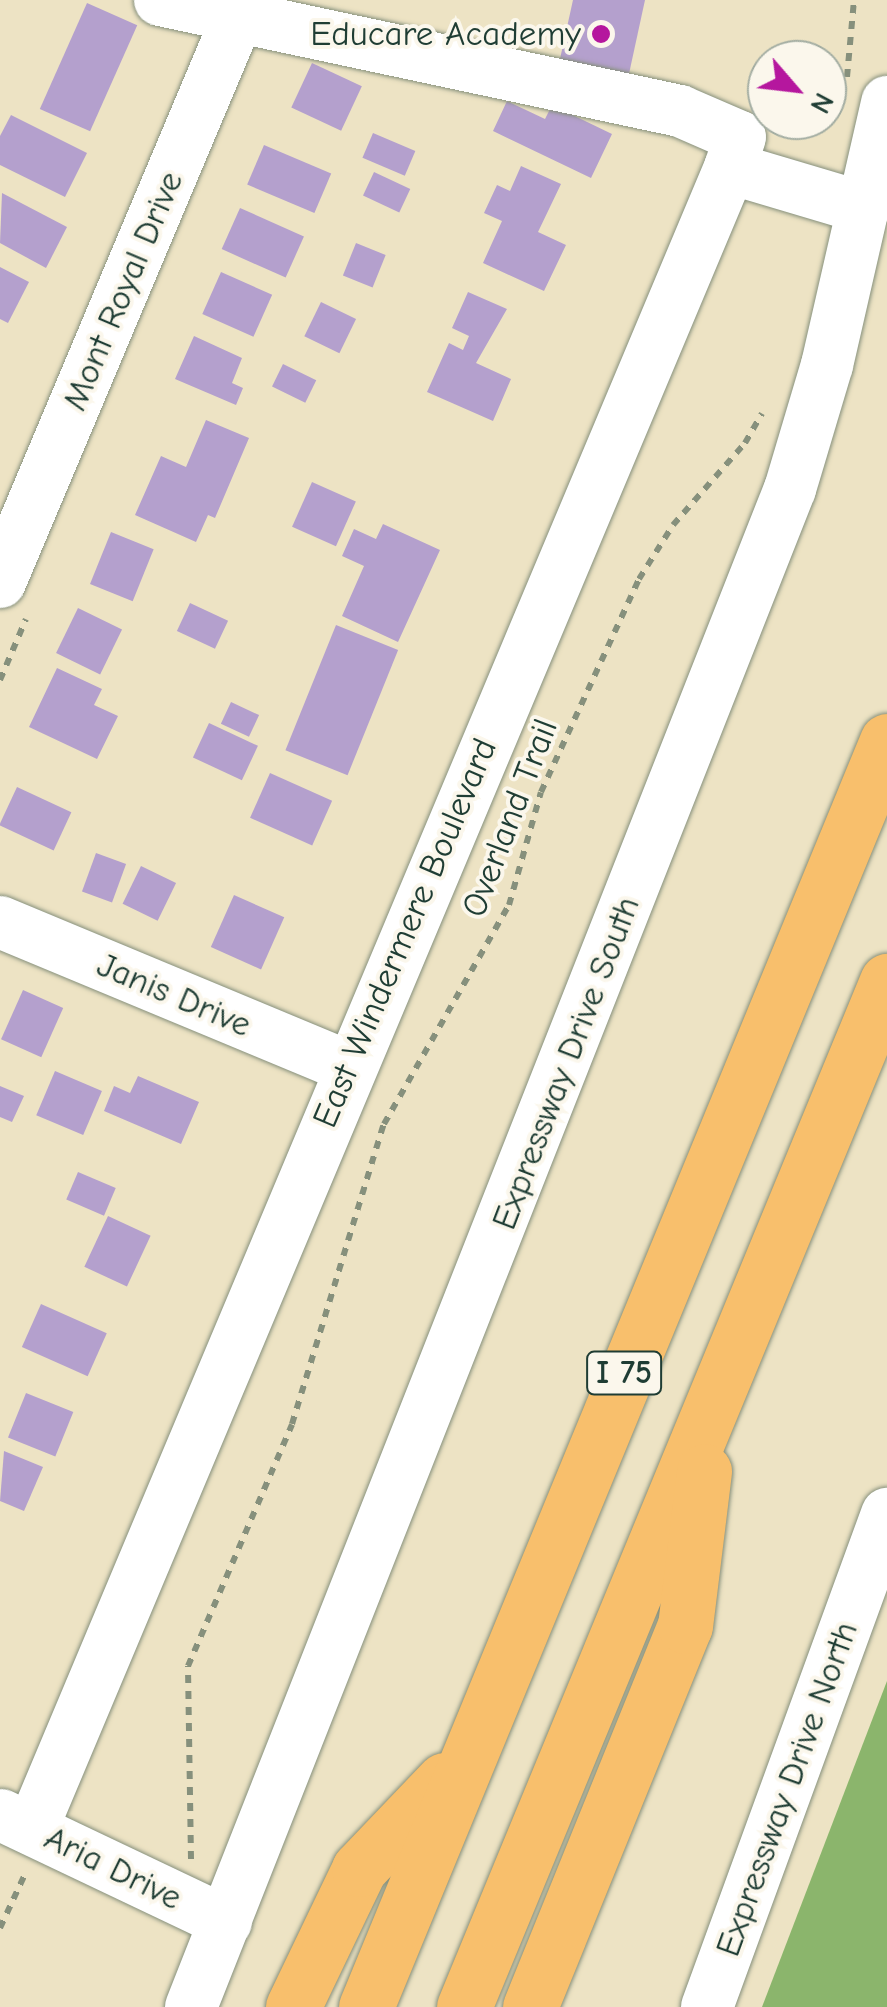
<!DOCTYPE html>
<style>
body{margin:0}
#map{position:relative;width:887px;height:2007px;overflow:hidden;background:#ede3c4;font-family:"Comic Neue",sans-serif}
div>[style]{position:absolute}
.forest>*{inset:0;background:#8bb56c}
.building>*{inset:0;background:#b4a0cd;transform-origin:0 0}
.path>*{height:6px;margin-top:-3px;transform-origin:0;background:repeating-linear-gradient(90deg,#86907c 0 8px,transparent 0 16px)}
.roads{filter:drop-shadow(0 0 2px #86907c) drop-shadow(0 0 2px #86907c)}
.minor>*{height:52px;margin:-26px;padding:0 26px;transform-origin:26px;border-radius:26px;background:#fff}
.highway>*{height:55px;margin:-27.5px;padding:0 27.5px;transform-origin:27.5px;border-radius:27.5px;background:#f8bf6c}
.dots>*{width:28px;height:28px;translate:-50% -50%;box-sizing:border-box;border:5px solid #fbf7ec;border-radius:50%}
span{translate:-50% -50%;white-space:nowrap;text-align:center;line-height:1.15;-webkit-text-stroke:8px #fbf7ec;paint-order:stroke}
.shield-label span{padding:2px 8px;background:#fbf7ec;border:2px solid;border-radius:8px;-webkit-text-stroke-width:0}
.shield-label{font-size:32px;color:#1f3d34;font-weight:700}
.poi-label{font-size:35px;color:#1f3d34}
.right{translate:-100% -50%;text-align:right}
.street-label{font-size:35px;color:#1f3d34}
.north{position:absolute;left:747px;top:40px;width:100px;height:100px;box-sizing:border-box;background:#fbf7ec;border:2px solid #a3ada2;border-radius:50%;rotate:118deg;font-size:28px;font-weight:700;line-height:40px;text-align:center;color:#1f3d34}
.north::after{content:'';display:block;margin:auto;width:35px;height:45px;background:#b5179e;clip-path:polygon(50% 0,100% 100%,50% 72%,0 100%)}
</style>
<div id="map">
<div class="forest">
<i style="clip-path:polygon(887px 1681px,887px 2007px,762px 2007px)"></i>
</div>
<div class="building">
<i style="clip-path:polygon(573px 0,645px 0,627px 83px,558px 68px)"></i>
<i style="left:87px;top:3px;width:55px;height:116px;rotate:24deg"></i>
<i style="left:312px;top:63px;width:55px;height:49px;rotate:25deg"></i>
<i style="clip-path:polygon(507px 101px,545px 119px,552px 105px,612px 134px,591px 178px,493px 131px)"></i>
<i style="clip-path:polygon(11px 115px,87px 153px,65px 197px,0 165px,0 136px)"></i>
<i style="left:373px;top:133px;width:46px;height:27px;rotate:23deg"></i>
<i style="left:264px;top:145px;width:73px;height:43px;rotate:23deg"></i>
<i style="clip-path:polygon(521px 166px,561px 184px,538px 232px,566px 245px,544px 291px,483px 263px,502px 221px,484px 213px,497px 185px,510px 191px)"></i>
<i style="left:374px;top:172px;width:40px;height:26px;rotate:25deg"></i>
<i style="clip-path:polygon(2px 193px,67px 227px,46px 268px,0 243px)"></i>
<i style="left:240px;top:208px;width:70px;height:45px;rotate:24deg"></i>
<i style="left:356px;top:243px;width:32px;height:35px;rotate:22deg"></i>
<i style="clip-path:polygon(0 267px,29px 282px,8px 323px,0 319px)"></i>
<i style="left:221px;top:272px;width:56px;height:46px;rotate:24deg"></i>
<i style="clip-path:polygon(468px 292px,507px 309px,476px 363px,511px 379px,493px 421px,427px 392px,449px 343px,463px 350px,469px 336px,452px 328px)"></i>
<i style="left:321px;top:302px;width:39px;height:38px;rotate:26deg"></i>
<i style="clip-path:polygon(194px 336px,242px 358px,232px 383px,243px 388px,236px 405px,175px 379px)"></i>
<i style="left:283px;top:364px;width:37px;height:25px;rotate:26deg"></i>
<i style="clip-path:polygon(206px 420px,249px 438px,215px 518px,208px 515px,196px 542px,135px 515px,161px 456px,186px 467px)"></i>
<i style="left:312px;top:482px;width:48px;height:49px;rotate:24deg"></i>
<i style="clip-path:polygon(383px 524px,440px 550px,398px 642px,342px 616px,364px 566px,342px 556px,354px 529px,376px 539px)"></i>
<i style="left:111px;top:532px;width:46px;height:56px;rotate:22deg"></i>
<i style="left:190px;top:603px;width:42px;height:31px;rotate:25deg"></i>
<i style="left:78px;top:608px;width:49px;height:50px;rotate:26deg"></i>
<i style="left:336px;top:625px;width:67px;height:135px;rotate:22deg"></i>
<i style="clip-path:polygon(57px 668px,102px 689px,94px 705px,118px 716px,97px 759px,29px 727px)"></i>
<i style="left:231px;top:702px;width:31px;height:24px;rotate:25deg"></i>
<i style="left:209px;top:723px;width:54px;height:38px;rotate:25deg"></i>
<i style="left:270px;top:773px;width:68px;height:49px;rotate:24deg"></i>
<i style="left:17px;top:787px;width:60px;height:42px;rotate:25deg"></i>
<i style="left:96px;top:853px;width:32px;height:41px;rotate:20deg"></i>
<i style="left:141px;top:866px;width:39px;height:42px;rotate:26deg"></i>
<i style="left:234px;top:895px;width:55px;height:57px;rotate:24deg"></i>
<i style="left:23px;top:990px;width:44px;height:54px;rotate:24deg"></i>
<i style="left:55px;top:1071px;width:51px;height:48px;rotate:23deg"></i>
<i style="clip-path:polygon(138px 1076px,199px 1102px,181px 1144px,104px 1111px,114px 1086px,130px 1093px)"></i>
<i style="clip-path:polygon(0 1086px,24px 1096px,12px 1122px,0 1117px)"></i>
<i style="left:78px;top:1172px;width:41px;height:30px;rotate:23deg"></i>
<i style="left:108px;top:1216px;width:47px;height:56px;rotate:25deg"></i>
<i style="left:41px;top:1304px;width:72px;height:47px;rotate:24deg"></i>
<i style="left:26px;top:1393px;width:51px;height:48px;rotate:22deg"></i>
<i style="clip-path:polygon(4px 1451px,43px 1467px,24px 1511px,0 1501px)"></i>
</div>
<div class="path">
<i style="left:847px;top:77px;width:77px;rotate:-84.8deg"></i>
<i style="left:0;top:680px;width:66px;rotate:-66.9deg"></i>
<i style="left:191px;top:1859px;width:193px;rotate:-90.9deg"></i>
<i style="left:188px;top:1666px;width:263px;rotate:-66.7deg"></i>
<i style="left:292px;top:1424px;width:314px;rotate:-73deg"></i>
<i style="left:384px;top:1124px;width:252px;rotate:-60.3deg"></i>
<i style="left:509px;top:905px;width:117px;rotate:-74.2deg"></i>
<i style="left:541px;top:792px;width:234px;rotate:-65.3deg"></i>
<i style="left:639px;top:579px;width:64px;rotate:-57.8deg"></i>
<i style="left:673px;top:525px;width:109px;rotate:-48.7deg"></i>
<i style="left:745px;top:443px;width:34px;rotate:-60deg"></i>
<i style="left:0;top:1928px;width:62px;rotate:-65.1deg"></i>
</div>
<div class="roads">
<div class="minor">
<i style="left:160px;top:0;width:532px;rotate:12.05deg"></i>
<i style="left:680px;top:111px;width:65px;rotate:23.4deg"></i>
<i style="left:740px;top:137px;width:33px;rotate:108deg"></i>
<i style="left:0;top:582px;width:631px;rotate:-67.17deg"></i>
<i style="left:0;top:922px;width:377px;rotate:22.6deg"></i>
<i style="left:1px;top:1815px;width:249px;rotate:25.4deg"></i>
<i style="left:32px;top:1829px;width:1802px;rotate:-67.21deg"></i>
<i style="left:730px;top:168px;width:140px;rotate:16.6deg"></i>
<i style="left:191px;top:2007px;width:1632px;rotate:-68.47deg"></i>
<i style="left:790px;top:489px;width:129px;rotate:-73.4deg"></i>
<i style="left:827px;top:365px;width:270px;rotate:-77.1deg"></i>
<i style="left:707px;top:2007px;width:525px;rotate:-69.94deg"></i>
</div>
<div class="highway">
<i style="left:293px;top:2007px;width:153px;rotate:-64.4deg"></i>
<i style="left:359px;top:1869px;width:123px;rotate:-46.3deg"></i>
<i style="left:366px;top:2007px;width:1369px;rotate:-67.63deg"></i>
<i style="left:464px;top:2007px;width:1110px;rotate:-67.59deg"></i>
<i style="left:530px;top:2007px;width:411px;rotate:-67.9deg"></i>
<i style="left:685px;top:1626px;width:156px;rotate:-83deg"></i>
</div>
</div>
<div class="dots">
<i style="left:601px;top:34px;background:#b5179e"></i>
</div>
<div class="shield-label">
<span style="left:624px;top:1373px">I 75</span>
</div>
<div class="poi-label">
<span class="right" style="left:581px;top:34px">Educare Academy</span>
</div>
<div class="street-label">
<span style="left:123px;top:291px;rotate:-67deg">Mont Royal Drive</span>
<span style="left:510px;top:818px;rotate:-69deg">Overland Trail</span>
<span style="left:405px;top:933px;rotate:-67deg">East Windermere Boulevard</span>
<span style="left:174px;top:995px;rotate:23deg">Janis Drive</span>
<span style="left:566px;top:1063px;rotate:-69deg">Expressway Drive South</span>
<span style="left:787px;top:1789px;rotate:-70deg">Expressway Drive North</span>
<span style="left:113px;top:1868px;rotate:26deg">Aria Drive</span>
</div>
<div class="north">N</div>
</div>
